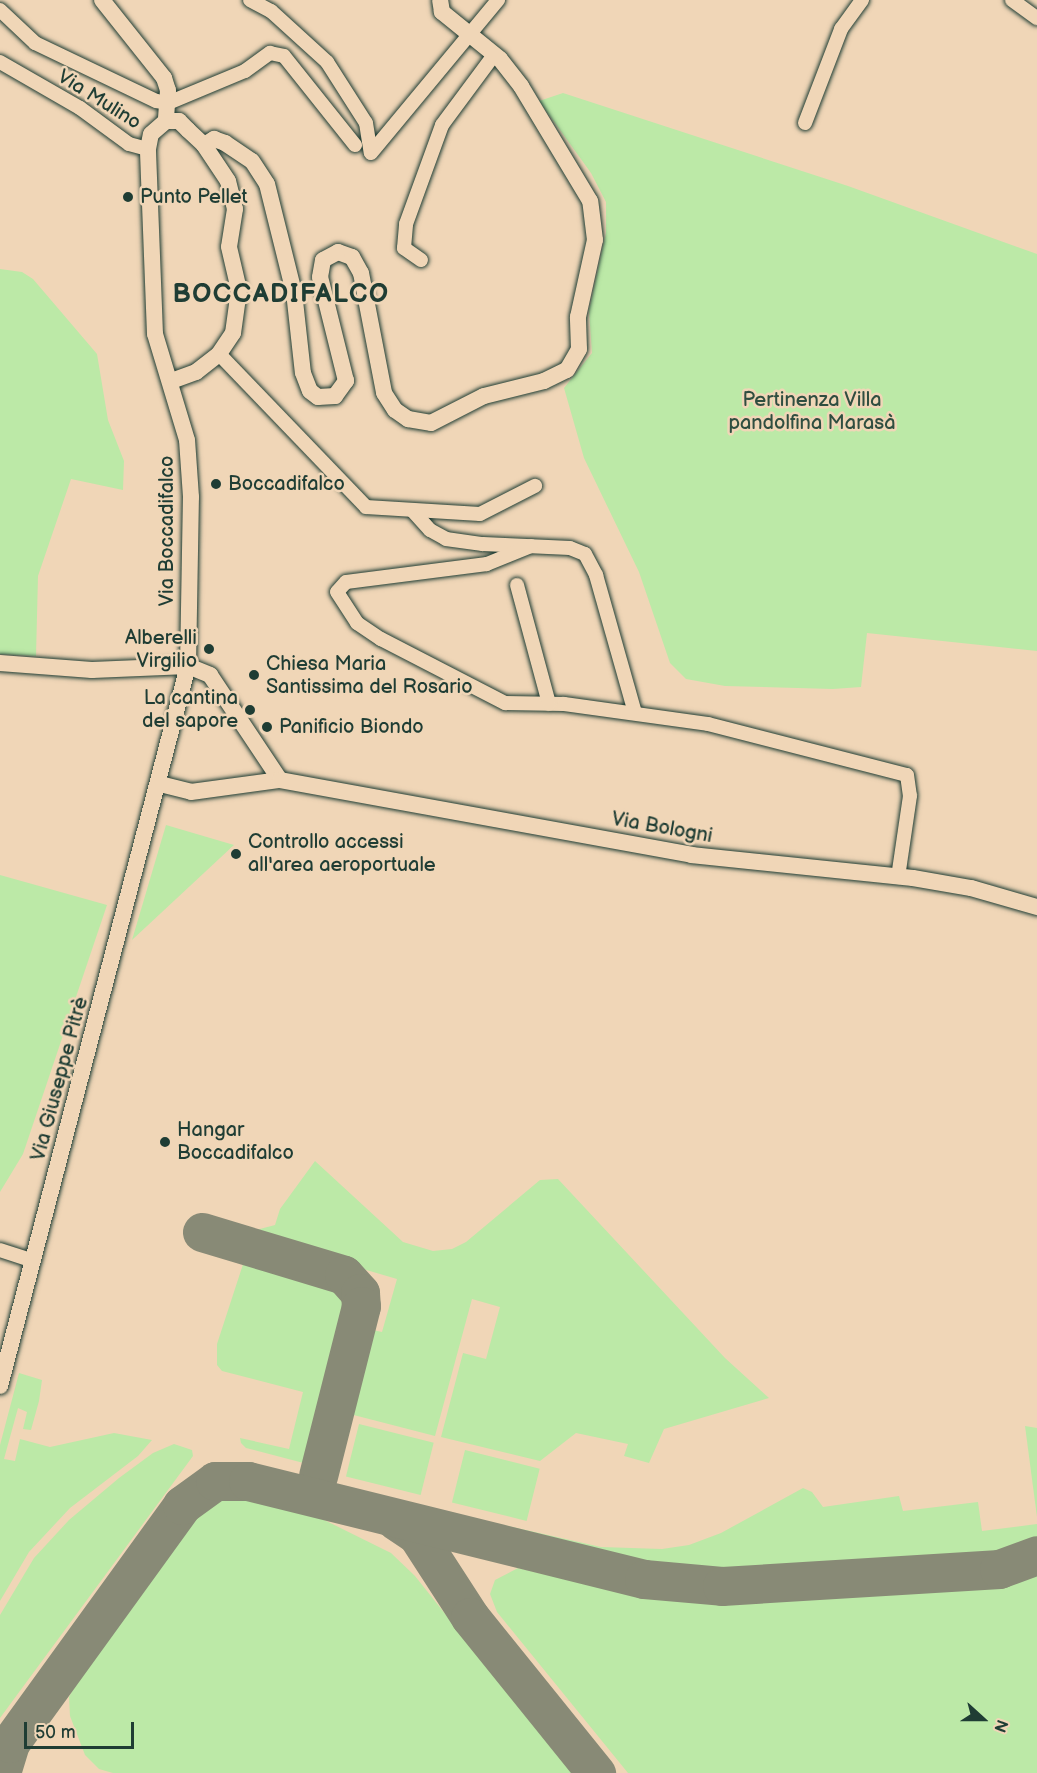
<!DOCTYPE html>
<meta charset="utf-8">
<style>
body{margin:0}
#map{position:relative;width:1037px;height:1773px;overflow:hidden;background:#f0d6b7;font-family:"Balsamiq Sans",sans-serif}
div>[style]{position:absolute}
.green>*{inset:0;background:#bce9a7;transform-origin:0 0}
.taxiway>*{height:39px;margin:-19.5px;padding:0 19.5px;transform-origin:19.5px;border-radius:19.5px;background:#888a76}
.roads{filter:drop-shadow(0 0 2px #1f3d34) drop-shadow(0 0 2px #1f3d34)}
.minor>*{height:14px;margin:-7px;padding:0 7px;transform-origin:7px;border-radius:7px;background:#f0d6b7}
.tertiary>*{height:16px;margin:-8px;padding:0 8px;transform-origin:8px;border-radius:8px;background:#f0d6b7}
.dots>*{width:16px;height:16px;translate:-50% -50%;box-sizing:border-box;border:3px solid #f0d6b7;border-radius:50%}
span{translate:-50% -50%;white-space:nowrap;text-align:center;line-height:1.15;-webkit-text-stroke:5px #f0d6b7;paint-order:stroke}
.street-label{font-size:20px;color:#1f3d34}
.poi-label{font-size:20px;color:#1f3d34}
.left{translate:0 -50%;text-align:left}
.right{translate:-100% -50%;text-align:right}
.park-label{font-size:20px;color:#2f4e40}
.district-label{font-size:26px;color:#1f3d34;font-weight:700;letter-spacing:1.5px}
.north{position:absolute;left:953px;top:1689px;width:60px;height:60px;-webkit-text-stroke:4px #f0d6b7;paint-order:stroke;rotate:111deg;font-size:16px;font-weight:700;line-height:24px;text-align:center;color:#1f3d34}
.north::after{content:'';display:block;margin:auto;width:21px;height:27px;background:#1f3d34;clip-path:polygon(50% 0,100% 100%,50% 72%,0 100%)}
.scale{position:absolute;left:24px;top:1722px;width:110px;height:27px;box-sizing:border-box;border:3px solid #1f3d34;border-top:0;padding-left:8px;font-size:18px;line-height:21px;white-space:nowrap;color:#1f3d34;-webkit-text-stroke:4px #f0d6b7;paint-order:stroke}
</style>
<div id="map">
<div class="green">
<i style="clip-path:polygon(563px 93px,848px 186px,1037px 254px,1037px 651px,867px 633px,861px 687px,833px 689px,725px 686px,686px 679px,670px 663px,639px 572px,584px 458px,564px 388px,592px 353px,589px 311px,606px 233px,606px 202px,591px 173px,539px 101px)"></i>
<i style="clip-path:polygon(0 269px,22px 272px,33px 279px,97px 354px,108px 420px,124px 461px,123px 490px,71px 479px,38px 576px,36px 656px,0 654px)"></i>
<i style="clip-path:polygon(166px 825px,234px 845px,132px 940px)"></i>
<i style="clip-path:polygon(0 875px,107px 905px,23px 1154px,0 1192px)"></i>
<i style="clip-path:polygon(315px 1161px,403px 1242px,433px 1251px,452px 1249px,466px 1242px,540px 1180px,558px 1179px,725px 1358px,769px 1398px,664px 1429px,649px 1463px,624px 1456px,628px 1444px,576px 1433px,540px 1461px,441px 1437px,463px 1353px,486px 1359px,500px 1307px,472px 1299px,435px 1436px,342px 1412px,364px 1328px,382px 1332px,397px 1279px,254px 1237px,256px 1230px,275px 1225px,280px 1209px)"></i>
<i style="clip-path:polygon(247px 1252px,258px 1252px,337px 1275px,352px 1289px,352px 1322px,315px 1466px,246px 1448px,241px 1443px,240px 1438px,289px 1449px,303px 1392px,222px 1371px,217px 1365px,217px 1344px)"></i>
<i style="clip-path:polygon(19px 1373px,42px 1380px,39px 1401px,31px 1430px,23px 1429px,27px 1412px,18px 1408px,4px 1459px,15px 1461px,20px 1439px,50px 1447px,114px 1433px,152px 1440px,138px 1456px,70px 1508px,29px 1552px,0 1601px,0 1445px)"></i>
<i style="left:359px;top:1424px;width:77px;height:54px;rotate:14deg"></i>
<i style="clip-path:polygon(1025px 1426px,1037px 1428px,1037px 1517px)"></i>
<i style="clip-path:polygon(174px 1444px,192px 1450px,193px 1456px,0 1718px,0 1615px,34px 1558px,69px 1520px,119px 1478px,153px 1453px)"></i>
<i style="left:465px;top:1450px;width:77px;height:54px;rotate:14deg"></i>
<i style="clip-path:polygon(803px 1488px,812px 1492px,823px 1507px,899px 1496px,903px 1511px,978px 1502px,982px 1531px,1037px 1524px,1037px 1545px,981px 1558px,691px 1578px,586px 1559px,479px 1528px,481px 1520px,601px 1547px,662px 1549px,689px 1545px,721px 1533px)"></i>
<i style="clip-path:polygon(245px 1495px,298px 1507px,391px 1553px,415px 1576px,572px 1773px,113px 1773px,99px 1769px,85px 1755px,70px 1716px,69px 1697px,75px 1685px,205px 1505px,221px 1497px)"></i>
<i style="clip-path:polygon(518px 1568px,620px 1592px,677px 1599px,727px 1599px,997px 1587px,1037px 1572px,1037px 1773px,628px 1773px,497px 1612px,490px 1594px,495px 1580px)"></i>
</div>
<div class="taxiway">
<i style="left:202px;top:1232px;width:148px;rotate:16.8deg"></i>
<i style="left:344px;top:1275px;width:24px;rotate:48deg"></i>
<i style="left:360px;top:1293px;width:13px;rotate:86deg"></i>
<i style="left:361px;top:1306px;width:175px;rotate:104.2deg"></i>
<i style="left:395px;top:1520px;width:27px;rotate:34deg"></i>
<i style="left:417px;top:1535px;width:98px;rotate:57.1deg"></i>
<i style="left:470px;top:1617px;width:201px;rotate:51.1deg"></i>
<i style="left:1px;top:1773px;width:31px;rotate:-73deg"></i>
<i style="left:10px;top:1743px;width:294px;rotate:-54.1deg"></i>
<i style="left:182px;top:1505px;width:41px;rotate:-36deg"></i>
<i style="left:215px;top:1481px;width:33px"></i>
<i style="left:248px;top:1481px;width:408px;rotate:13.9deg"></i>
<i style="left:644px;top:1579px;width:78px;rotate:5.1deg"></i>
<i style="left:722px;top:1586px;width:278px;rotate:-3.5deg"></i>
<i style="left:999px;top:1569px;width:40px;rotate:-20.2deg"></i>
</div>
<div class="roads">
<div class="minor">
<i style="left:250px;top:0;width:24px;rotate:28deg"></i>
<i style="left:271px;top:11px;width:76px;rotate:42.3deg"></i>
<i style="left:327px;top:62px;width:72px;rotate:57.4deg"></i>
<i style="left:366px;top:123px;width:30px;rotate:81deg"></i>
<i style="left:1012px;top:0;width:31px;rotate:36deg"></i>
<i style="left:0;top:10px;width:48px;rotate:43.3deg"></i>
<i style="left:35px;top:43px;width:134px;rotate:25.6deg"></i>
<i style="left:156px;top:101px;width:12px;rotate:9deg"></i>
<i style="left:168px;top:103px;width:83px;rotate:-22.6deg"></i>
<i style="left:245px;top:71px;width:31px;rotate:-36deg"></i>
<i style="left:270px;top:53px;width:14px;rotate:12deg"></i>
<i style="left:284px;top:56px;width:114px;rotate:51.4deg"></i>
<i style="left:0;top:62px;width:92px;rotate:29.9deg"></i>
<i style="left:80px;top:108px;width:61px;rotate:36.3deg"></i>
<i style="left:129px;top:144px;width:20px;rotate:15deg"></i>
<i style="left:805px;top:123px;width:101px;rotate:-69deg"></i>
<i style="left:841px;top:29px;width:36px;rotate:-54deg"></i>
<i style="left:371px;top:153px;width:199px;rotate:-50.3deg"></i>
<i style="left:421px;top:260px;width:21px;rotate:-145deg"></i>
<i style="left:404px;top:248px;width:24px;rotate:-85deg"></i>
<i style="left:406px;top:224px;width:105px;rotate:-70deg"></i>
<i style="left:442px;top:125px;width:87px;rotate:-53.4deg"></i>
<i style="left:219px;top:354px;width:212px;rotate:46.1deg"></i>
<i style="left:366px;top:507px;width:114px;rotate:3.5deg"></i>
<i style="left:480px;top:514px;width:62px;rotate:-27deg"></i>
<i style="left:412px;top:510px;width:27px;rotate:48deg"></i>
<i style="left:430px;top:530px;width:18px;rotate:29deg"></i>
<i style="left:446px;top:539px;width:37px;rotate:8deg"></i>
<i style="left:483px;top:544px;width:87px;rotate:2.6deg"></i>
<i style="left:570px;top:548px;width:16px;rotate:22deg"></i>
<i style="left:585px;top:554px;width:24px;rotate:62deg"></i>
<i style="left:596px;top:575px;width:143px;rotate:74.2deg"></i>
<i style="left:531px;top:546px;width:48px;rotate:157.8deg"></i>
<i style="left:487px;top:564px;width:142px;rotate:172.7deg"></i>
<i style="left:346px;top:582px;width:13px;rotate:132deg"></i>
<i style="left:337px;top:592px;width:37px;rotate:57deg"></i>
<i style="left:357px;top:623px;width:29px;rotate:34deg"></i>
<i style="left:381px;top:639px;width:140px;rotate:27.3deg"></i>
<i style="left:505px;top:703px;width:59px;rotate:1deg"></i>
<i style="left:564px;top:704px;width:145px;rotate:7.9deg"></i>
<i style="left:708px;top:724px;width:205px;rotate:14.4deg"></i>
<i style="left:907px;top:775px;width:21px;rotate:82deg"></i>
<i style="left:910px;top:796px;width:82px;rotate:98.4deg"></i>
<i style="left:517px;top:585px;width:123px;rotate:74.9deg"></i>
<i style="left:0;top:1250px;width:35px;rotate:18deg"></i>
</div>
<div class="tertiary">
<i style="left:102px;top:0;width:100px;rotate:51.5deg"></i>
<i style="left:164px;top:78px;width:13px;rotate:72deg"></i>
<i style="left:168px;top:90px;width:31px;rotate:94deg"></i>
<i style="left:204px;top:145px;width:12px;rotate:-31deg"></i>
<i style="left:214px;top:139px;width:12px;rotate:20deg"></i>
<i style="left:225px;top:143px;width:32px;rotate:34deg"></i>
<i style="left:252px;top:161px;width:27px;rotate:57deg"></i>
<i style="left:267px;top:184px;width:111px;rotate:76deg"></i>
<i style="left:294px;top:292px;width:81px;rotate:83.7deg"></i>
<i style="left:303px;top:373px;width:19px;rotate:69deg"></i>
<i style="left:310px;top:391px;width:10px;rotate:37deg"></i>
<i style="left:318px;top:397px;width:17px;rotate:-3deg"></i>
<i style="left:335px;top:396px;width:19px;rotate:-54deg"></i>
<i style="left:346px;top:381px;width:107px;rotate:-104deg"></i>
<i style="left:320px;top:277px;width:17px;rotate:-80deg"></i>
<i style="left:323px;top:260px;width:17px;rotate:-28deg"></i>
<i style="left:338px;top:252px;width:15px;rotate:20deg"></i>
<i style="left:352px;top:257px;width:18px;rotate:61deg"></i>
<i style="left:361px;top:273px;width:122px;rotate:79.1deg"></i>
<i style="left:384px;top:393px;width:20px;rotate:57deg"></i>
<i style="left:395px;top:410px;width:16px;rotate:35deg"></i>
<i style="left:408px;top:419px;width:23px;rotate:10deg"></i>
<i style="left:431px;top:423px;width:59px;rotate:-27deg"></i>
<i style="left:484px;top:396px;width:62px;rotate:-14deg"></i>
<i style="left:544px;top:381px;width:25px;rotate:-26deg"></i>
<i style="left:567px;top:370px;width:24px;rotate:-60deg"></i>
<i style="left:579px;top:349px;width:32px;rotate:-92deg"></i>
<i style="left:578px;top:317px;width:79px;rotate:-77.6deg"></i>
<i style="left:595px;top:240px;width:39px;rotate:-97deg"></i>
<i style="left:590px;top:201px;width:134px;rotate:-121deg"></i>
<i style="left:521px;top:86px;width:34px;rotate:-128deg"></i>
<i style="left:500px;top:59px;width:75px;rotate:-141deg"></i>
<i style="left:442px;top:12px;width:12px;rotate:-99deg"></i>
<i style="left:0;top:663px;width:92px;rotate:4.4deg"></i>
<i style="left:92px;top:670px;width:96px;rotate:-2.4deg"></i>
<i style="left:188px;top:666px;width:24px;rotate:22deg"></i>
<i style="left:210px;top:675px;width:126px;rotate:56.3deg"></i>
<i style="left:160px;top:784px;width:32px;rotate:14deg"></i>
<i style="left:191px;top:792px;width:90px;rotate:-7.7deg"></i>
<i style="left:280px;top:780px;width:418px;rotate:10.3deg"></i>
<i style="left:691px;top:855px;width:223px;rotate:5.9deg"></i>
<i style="left:913px;top:878px;width:59px;rotate:9.8deg"></i>
<i style="left:971px;top:888px;width:69px;rotate:16.1deg"></i>
<i style="left:0;top:1386px;width:744px;rotate:-75.37deg"></i>
<i style="left:188px;top:666px;width:169px;rotate:-89deg"></i>
<i style="left:191px;top:497px;width:57px;rotate:-94deg"></i>
<i style="left:187px;top:440px;width:111px;rotate:-106.8deg"></i>
<i style="left:155px;top:334px;width:185px;rotate:-92.2deg"></i>
<i style="left:148px;top:149px;width:15px;rotate:-79deg"></i>
<i style="left:151px;top:134px;width:20px;rotate:-41deg"></i>
<i style="left:166px;top:121px;width:13px"></i>
<i style="left:179px;top:121px;width:13px;rotate:45deg"></i>
<i style="left:188px;top:130px;width:22px;rotate:43deg"></i>
<i style="left:204px;top:145px;width:43px;rotate:56.3deg"></i>
<i style="left:228px;top:181px;width:29px;rotate:76deg"></i>
<i style="left:235px;top:209px;width:38px;rotate:99deg"></i>
<i style="left:229px;top:247px;width:44px;rotate:76.9deg"></i>
<i style="left:239px;top:290px;width:43px;rotate:97.9deg"></i>
<i style="left:233px;top:333px;width:25px;rotate:124deg"></i>
<i style="left:219px;top:354px;width:29px;rotate:142deg"></i>
<i style="left:196px;top:372px;width:27px;rotate:160deg"></i>
</div>
</div>
<div class="dots">
<i style="left:128px;top:197px;background:#1f3d34"></i>
<i style="left:216px;top:484px;background:#1f3d34"></i>
<i style="left:209px;top:649px;background:#1f3d34"></i>
<i style="left:254px;top:675px;background:#1f3d34"></i>
<i style="left:250px;top:710px;background:#1f3d34"></i>
<i style="left:267px;top:727px;background:#1f3d34"></i>
<i style="left:236px;top:854px;background:#1f3d34"></i>
<i style="left:165px;top:1142px;background:#1f3d34"></i>
</div>
<div class="street-label">
<span style="left:99px;top:100px;rotate:32deg">Via Mulino</span>
<span style="left:167px;top:531px;rotate:-90deg">Via Boccadifalco</span>
<span style="left:662px;top:828px;rotate:10deg">Via Bologni</span>
<span style="left:60px;top:1079px;rotate:-75deg">Via Giuseppe Pitrè</span>
</div>
<div class="poi-label">
<span class="left" style="left:140px;top:197px">Punto Pellet</span>
<span class="left" style="left:228px;top:484px">Boccadifalco</span>
<span class="right" style="left:197px;top:650px">Alberelli<br>Virgilio</span>
<span class="left" style="left:266px;top:676px">Chiesa Maria<br>Santissima del Rosario</span>
<span class="right" style="left:238px;top:710px">La cantina<br>del sapore</span>
<span class="left" style="left:279px;top:727px">Panificio Biondo</span>
<span class="left" style="left:248px;top:854px">Controllo accessi<br>all'area aeroportuale</span>
<span class="left" style="left:177px;top:1142px">Hangar<br>Boccadifalco</span>
</div>
<div class="park-label">
<span style="left:812px;top:412px">Pertinenza Villa<br>pandolfina Marasà</span>
</div>
<div class="district-label">
<span style="left:281px;top:295px">BOCCADIFALCO</span>
</div>
<div class="north">N</div>
<div class="scale">50 m</div>
</div>
